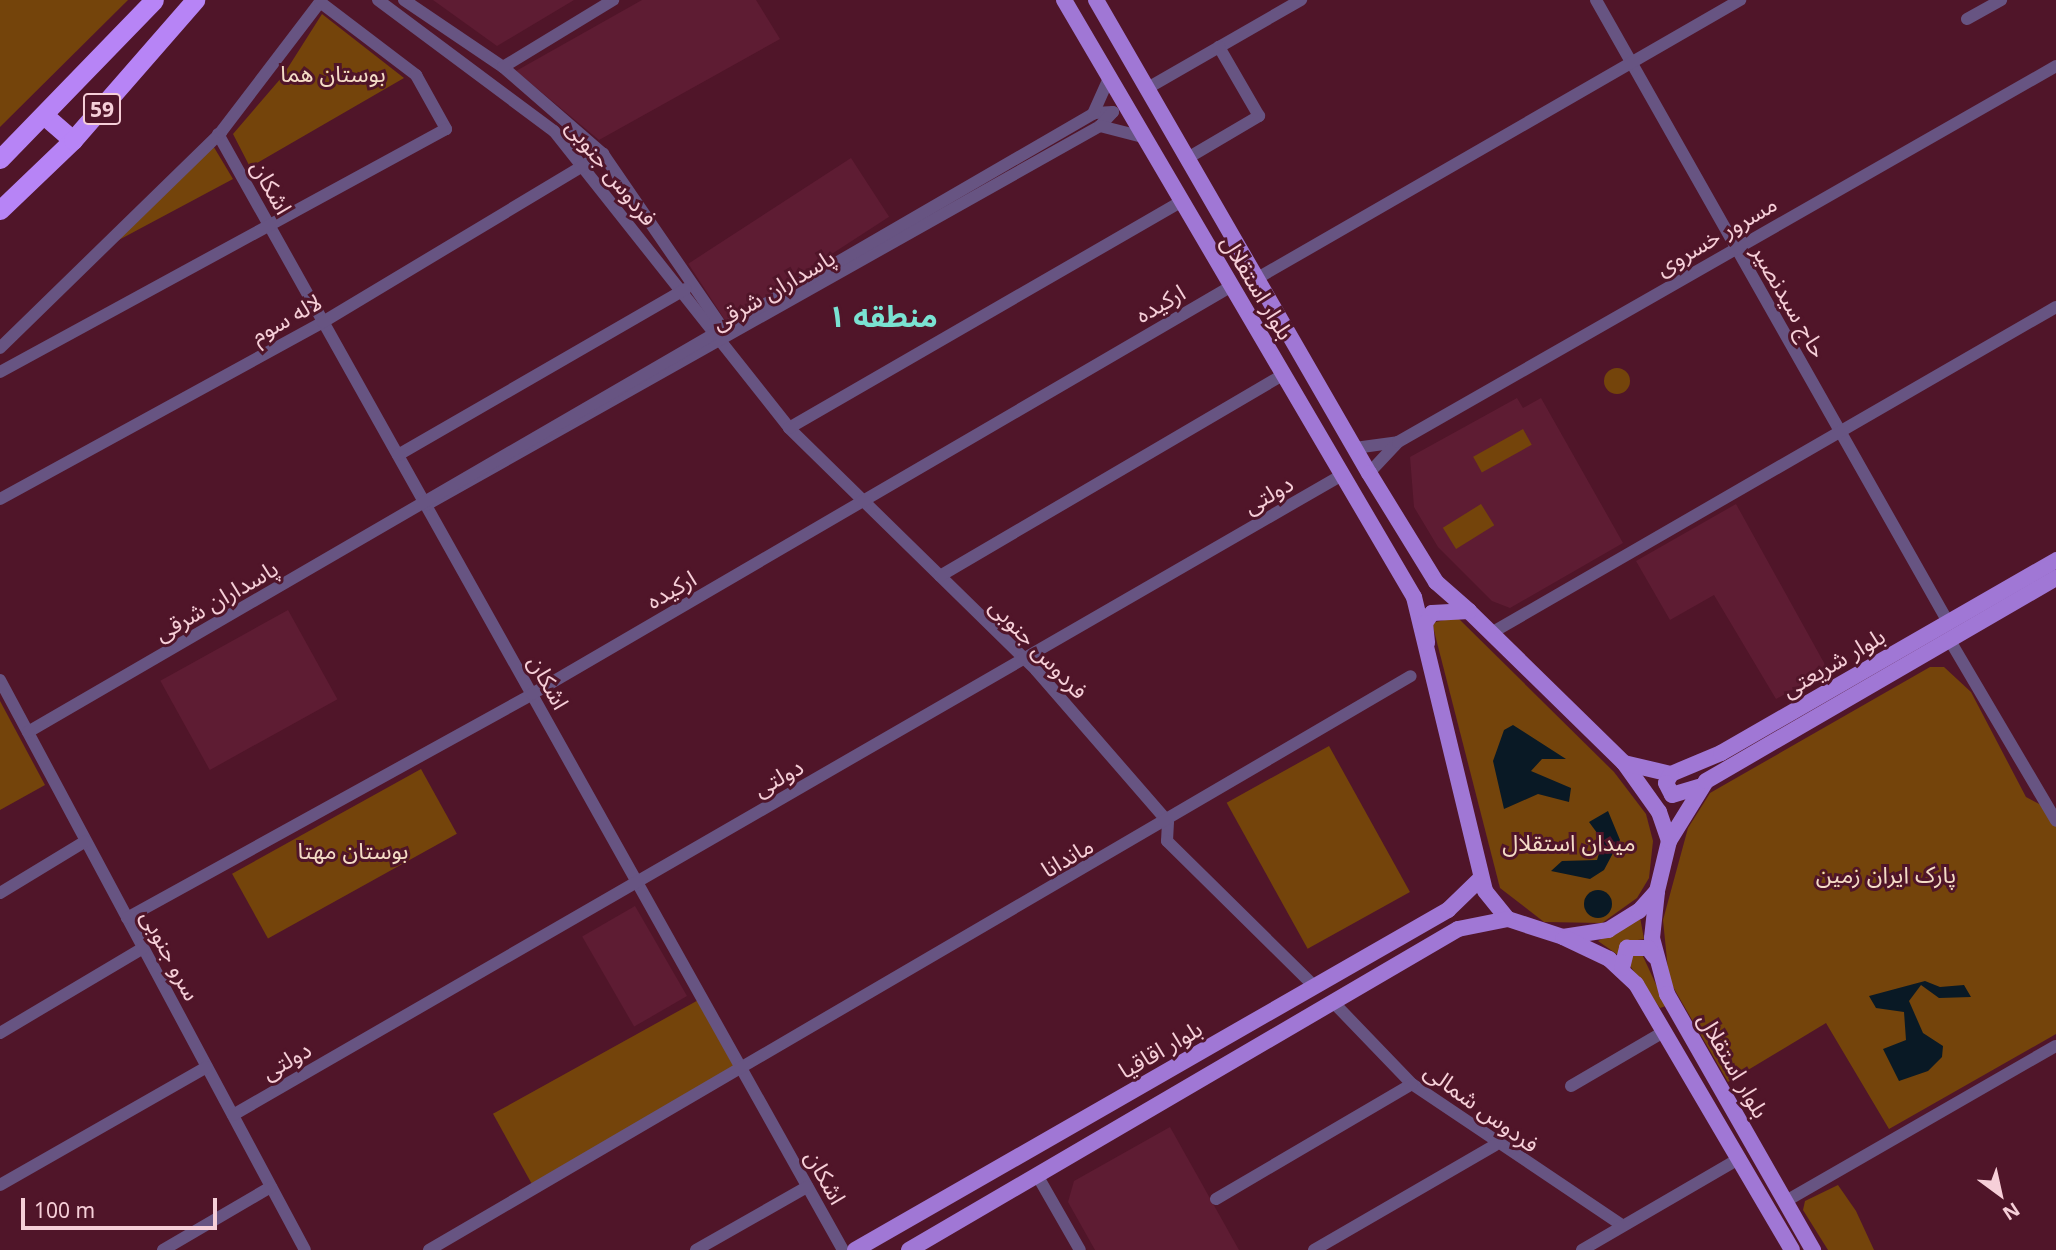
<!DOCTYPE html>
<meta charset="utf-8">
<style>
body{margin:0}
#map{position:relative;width:2056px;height:1250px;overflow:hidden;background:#501529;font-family:"Noto Sans","Noto Sans Arabic",sans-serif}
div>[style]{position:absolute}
.built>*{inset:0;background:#5e1c33;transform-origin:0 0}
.green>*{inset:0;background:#74440b;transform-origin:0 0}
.round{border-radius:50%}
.water>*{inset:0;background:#091925}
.minor>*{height:12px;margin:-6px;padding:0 6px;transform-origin:6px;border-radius:6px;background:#675482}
.major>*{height:16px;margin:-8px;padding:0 8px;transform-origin:8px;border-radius:8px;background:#a077d5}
.highway>*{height:19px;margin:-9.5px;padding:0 9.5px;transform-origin:9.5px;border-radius:9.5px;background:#b784f6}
span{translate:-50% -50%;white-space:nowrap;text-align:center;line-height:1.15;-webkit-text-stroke:6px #501529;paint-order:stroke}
.shield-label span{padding:2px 5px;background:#501529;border:2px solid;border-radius:5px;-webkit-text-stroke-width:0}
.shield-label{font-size:21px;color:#f6cfd8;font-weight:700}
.park-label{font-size:23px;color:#f4dcc6}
.street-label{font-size:23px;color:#f6cfd8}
.district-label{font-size:30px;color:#7ae2d2;font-weight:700}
.north{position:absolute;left:1965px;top:1159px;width:70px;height:70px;-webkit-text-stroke:5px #501529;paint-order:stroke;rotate:147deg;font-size:19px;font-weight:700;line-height:28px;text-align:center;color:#f6cfd8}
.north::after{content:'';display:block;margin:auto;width:24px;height:32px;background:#f6cfd8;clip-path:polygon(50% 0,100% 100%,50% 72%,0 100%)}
.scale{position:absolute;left:21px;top:1198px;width:196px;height:32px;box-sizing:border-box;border:4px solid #f6cfd8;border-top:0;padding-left:9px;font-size:21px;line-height:24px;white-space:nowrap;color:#f6cfd8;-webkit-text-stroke:5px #501529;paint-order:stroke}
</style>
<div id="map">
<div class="built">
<i style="clip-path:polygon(433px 0,574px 0,497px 46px)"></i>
<i style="clip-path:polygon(642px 0,756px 0,780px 39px,599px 140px,516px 71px)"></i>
<i style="left:851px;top:158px;width:70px;height:194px;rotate:57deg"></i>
<i style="clip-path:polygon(1517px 398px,1523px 408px,1541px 398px,1623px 543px,1510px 608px,1492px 601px,1438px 547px,1414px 507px,1410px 457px)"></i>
<i style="clip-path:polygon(1736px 504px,1828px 670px,1776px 699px,1714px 595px,1670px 620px,1636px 561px)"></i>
<i style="left:288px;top:610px;width:102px;height:146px;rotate:61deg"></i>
<i style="left:635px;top:906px;width:104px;height:61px;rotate:60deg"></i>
<i style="clip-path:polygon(1170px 1127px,1239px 1250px,1095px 1250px,1068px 1202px,1074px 1181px)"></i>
</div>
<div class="green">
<i style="clip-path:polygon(0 0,128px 0,0 127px)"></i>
<i style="clip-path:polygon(322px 14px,404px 78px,250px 167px,233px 134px,282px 77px)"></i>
<i style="clip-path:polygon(212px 144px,233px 179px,100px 250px)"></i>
<i class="round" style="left:1604px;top:368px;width:26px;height:26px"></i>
<i style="left:1523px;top:429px;width:18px;height:57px;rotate:61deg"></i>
<i style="left:1481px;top:504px;width:25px;height:45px;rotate:58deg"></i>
<i style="clip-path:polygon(1457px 617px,1614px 772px,1646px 814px,1653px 841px,1649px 878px,1637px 898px,1602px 923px,1544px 922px,1500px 888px,1432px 623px)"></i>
<i style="clip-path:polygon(1930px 667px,1944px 667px,1971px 692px,2026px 797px,2047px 808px,2056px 827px,2056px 1034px,1889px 1129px,1826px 1023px,1728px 1082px,1669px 980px,1663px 920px,1688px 828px,1710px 793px)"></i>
<i style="clip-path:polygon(0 701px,45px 785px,0 810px)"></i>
<i style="left:1329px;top:746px;width:167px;height:117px;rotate:61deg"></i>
<i style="left:421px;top:769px;width:74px;height:216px;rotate:61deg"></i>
<i style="clip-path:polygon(1640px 917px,1644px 939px,1625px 942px,1618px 955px,1598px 941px)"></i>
<i style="clip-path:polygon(1632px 951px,1641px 952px,1666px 1006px,1660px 1008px,1628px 963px)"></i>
<i style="left:702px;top:998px;width:84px;height:239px;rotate:61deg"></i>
<i style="clip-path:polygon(1838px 1185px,1856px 1211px,1874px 1250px,1828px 1250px,1803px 1210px,1805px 1201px)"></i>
</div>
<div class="water">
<i style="clip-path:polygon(1513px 725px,1566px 759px,1542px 759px,1531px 771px,1571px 788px,1569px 802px,1538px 794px,1504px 809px,1493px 761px,1504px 730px)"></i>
<i style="clip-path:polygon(1608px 811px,1620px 840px,1604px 870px,1590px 879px,1551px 871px,1562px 861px,1597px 860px,1603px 841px,1589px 822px)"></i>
<i class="round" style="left:1584px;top:890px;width:28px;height:28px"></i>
<i style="clip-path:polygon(1925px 981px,1940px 987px,1964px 985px,1971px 997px,1939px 998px,1921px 985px,1909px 1001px,1923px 1033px,1943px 1046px,1942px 1057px,1928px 1071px,1899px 1081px,1883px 1049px,1906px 1040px,1904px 1012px,1876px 1008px,1869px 996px)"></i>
</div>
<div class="minor">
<i style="left:378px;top:0;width:219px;rotate:36.7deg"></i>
<i style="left:554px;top:131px;width:379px;rotate:51.6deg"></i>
<i style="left:789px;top:428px;width:346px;rotate:44.4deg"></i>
<i style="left:1036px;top:670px;width:201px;rotate:49deg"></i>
<i style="left:1168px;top:822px;width:19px;rotate:93deg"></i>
<i style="left:1167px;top:841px;width:206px;rotate:44.6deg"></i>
<i style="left:404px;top:0;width:120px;rotate:34.1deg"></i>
<i style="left:503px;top:67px;width:133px;rotate:41deg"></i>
<i style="left:603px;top:154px;width:214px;rotate:55.5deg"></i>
<i style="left:1596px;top:0;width:715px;rotate:60.49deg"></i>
<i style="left:1967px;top:19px;width:39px;rotate:-29deg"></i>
<i style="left:503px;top:67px;width:129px;rotate:-31.3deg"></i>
<i style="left:1146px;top:89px;width:179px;rotate:-29.9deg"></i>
<i style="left:1095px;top:113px;width:18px;rotate:-3deg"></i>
<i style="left:1113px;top:112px;width:19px;rotate:133deg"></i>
<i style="left:218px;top:134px;width:1279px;rotate:60.75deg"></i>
<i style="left:1186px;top:159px;width:85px;rotate:-30.5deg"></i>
<i style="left:1259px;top:116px;width:80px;rotate:-120.1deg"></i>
<i style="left:1256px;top:279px;width:559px;rotate:-29.96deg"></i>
<i style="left:0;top:348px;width:309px;rotate:-44.3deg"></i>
<i style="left:221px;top:132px;width:163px;rotate:-52.7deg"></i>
<i style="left:320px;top:2px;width:121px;rotate:37.2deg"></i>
<i style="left:416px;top:75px;width:62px;rotate:60.9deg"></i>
<i style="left:446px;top:129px;width:508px;rotate:151.42deg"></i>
<i style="left:789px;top:428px;width:452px;rotate:-30deg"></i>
<i style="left:1355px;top:448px;width:43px;rotate:-7.9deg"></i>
<i style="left:398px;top:455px;width:332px;rotate:-30deg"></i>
<i style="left:1369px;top:473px;width:42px;rotate:-46.9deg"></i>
<i style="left:1398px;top:442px;width:758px;rotate:-29.74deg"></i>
<i style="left:0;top:499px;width:368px;rotate:-28.7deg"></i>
<i style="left:323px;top:322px;width:327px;rotate:-31deg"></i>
<i style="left:426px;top:505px;width:773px;rotate:-29.35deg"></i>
<i style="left:1100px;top:126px;width:44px;rotate:14.3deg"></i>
<i style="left:940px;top:576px;width:398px;rotate:-30.4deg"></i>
<i style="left:1493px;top:632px;width:650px;rotate:-30deg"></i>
<i style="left:1949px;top:639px;width:211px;rotate:59.5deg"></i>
<i style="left:0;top:680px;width:646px;rotate:61.85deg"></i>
<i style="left:28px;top:732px;width:1231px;rotate:-30.13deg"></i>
<i style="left:1093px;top:114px;width:36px;rotate:-66deg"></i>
<i style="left:0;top:893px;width:100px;rotate:-31.2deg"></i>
<i style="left:127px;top:918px;width:463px;rotate:-28.9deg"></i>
<i style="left:532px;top:694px;width:808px;rotate:-30.25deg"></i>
<i style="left:1333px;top:1002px;width:114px;rotate:46.1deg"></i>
<i style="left:1412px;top:1084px;width:254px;rotate:33.9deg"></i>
<i style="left:0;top:1033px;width:166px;rotate:-30.7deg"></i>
<i style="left:1571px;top:1086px;width:109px;rotate:-30.3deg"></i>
<i style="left:233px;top:1115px;width:1280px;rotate:-29.99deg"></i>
<i style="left:1037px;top:1175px;width:86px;rotate:60.2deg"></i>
<i style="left:0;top:1185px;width:238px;rotate:-29.7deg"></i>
<i style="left:1216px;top:1199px;width:227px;rotate:-30.4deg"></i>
<i style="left:1786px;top:1201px;width:311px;rotate:-29.9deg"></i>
<i style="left:163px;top:1250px;width:125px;rotate:-30.3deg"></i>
<i style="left:429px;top:1250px;width:1137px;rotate:-30.31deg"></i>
<i style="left:696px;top:1250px;width:128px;rotate:-29.6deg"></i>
<i style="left:1314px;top:1250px;width:209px;rotate:-30.1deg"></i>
<i style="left:1582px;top:1250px;width:183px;rotate:-30.2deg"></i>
</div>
<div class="major">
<i style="left:1064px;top:0;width:692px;rotate:59.62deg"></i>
<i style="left:1414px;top:597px;width:302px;rotate:76.4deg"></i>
<i style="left:1485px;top:891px;width:36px;rotate:51deg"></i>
<i style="left:1508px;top:919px;width:58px;rotate:18.1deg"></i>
<i style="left:1563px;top:937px;width:46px;rotate:-8.8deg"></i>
<i style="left:1608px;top:930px;width:36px;rotate:-32deg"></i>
<i style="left:1639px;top:911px;width:27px;rotate:-48deg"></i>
<i style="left:1657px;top:891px;width:51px;rotate:-76.5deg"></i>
<i style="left:1669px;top:841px;width:31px;rotate:-109deg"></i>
<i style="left:1659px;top:812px;width:60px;rotate:-125.5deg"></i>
<i style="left:1624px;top:763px;width:217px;rotate:-135.6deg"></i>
<i style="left:1469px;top:611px;width:37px;rotate:177deg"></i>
<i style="left:1432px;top:613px;width:12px;rotate:125deg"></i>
<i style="left:1425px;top:623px;width:20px;rotate:84deg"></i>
<i style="left:1096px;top:0;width:546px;rotate:60.01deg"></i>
<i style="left:1369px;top:473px;width:128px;rotate:58.4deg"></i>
<i style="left:1436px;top:582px;width:44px;rotate:41.3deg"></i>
<i style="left:1624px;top:763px;width:48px;rotate:13.2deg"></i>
<i style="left:1671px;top:774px;width:54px;rotate:-22.8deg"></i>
<i style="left:1721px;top:753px;width:387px;rotate:-29.9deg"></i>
<i style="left:1671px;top:774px;width:10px;rotate:119deg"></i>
<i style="left:1666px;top:783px;width:13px;rotate:63deg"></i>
<i style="left:1672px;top:795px;width:28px;rotate:-17deg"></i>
<i style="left:1669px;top:841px;width:70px;rotate:-58.3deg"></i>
<i style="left:1706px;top:781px;width:405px;rotate:-30.1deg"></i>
<i style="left:1657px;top:892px;width:46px;rotate:96.2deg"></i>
<i style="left:1652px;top:938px;width:58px;rotate:75deg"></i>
<i style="left:1667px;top:994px;width:295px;rotate:60.3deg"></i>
<i style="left:1565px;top:938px;width:49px;rotate:25.5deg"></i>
<i style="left:1609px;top:959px;width:37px;rotate:43deg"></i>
<i style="left:1636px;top:984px;width:308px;rotate:59.6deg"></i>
<i style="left:1622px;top:968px;width:21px;rotate:-76deg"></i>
<i style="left:1627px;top:948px;width:21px"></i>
<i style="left:1648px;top:948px;width:10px;rotate:53deg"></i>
<i style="left:855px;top:1250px;width:684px;rotate:-29.83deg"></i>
<i style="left:1448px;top:910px;width:46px;rotate:-44.1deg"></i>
<i style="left:909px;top:1250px;width:636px;rotate:-30.31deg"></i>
<i style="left:1458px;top:929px;width:51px;rotate:-11.3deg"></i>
</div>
<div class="highway">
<i style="left:45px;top:116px;width:37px;rotate:41deg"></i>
<i style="left:0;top:159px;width:221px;rotate:-45.9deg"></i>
<i style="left:0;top:210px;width:101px;rotate:-43.8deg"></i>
<i style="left:73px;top:140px;width:186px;rotate:-48.9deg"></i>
</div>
<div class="shield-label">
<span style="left:102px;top:109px">59</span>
</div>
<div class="park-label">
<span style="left:333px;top:73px">بوستان هما</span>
<span style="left:1569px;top:842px">میدان استقلال</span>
<span style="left:353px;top:850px">بوستان مهتا</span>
<span style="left:1886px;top:874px">پارک ایران زمین</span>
</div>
<div class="street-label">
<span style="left:612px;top:172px;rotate:51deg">فردوس جنوبی</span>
<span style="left:272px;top:187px;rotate:61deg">اشکان</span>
<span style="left:1716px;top:235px;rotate:-30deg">مسرور خسروی</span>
<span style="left:1258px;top:287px;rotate:59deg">بلوار استقلال</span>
<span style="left:773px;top:289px;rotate:-30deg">پاسداران شرقی</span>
<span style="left:1790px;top:301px;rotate:60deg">حاج سیدنصیر</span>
<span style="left:1160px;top:303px;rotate:-30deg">ارکیده</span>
<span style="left:286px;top:318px;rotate:-29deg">لاله سوم</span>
<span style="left:1268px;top:494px;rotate:-30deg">دولتی</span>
<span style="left:671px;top:589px;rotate:-30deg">ارکیده</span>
<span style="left:216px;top:600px;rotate:-30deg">پاسداران شرقی</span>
<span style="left:1039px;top:648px;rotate:46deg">فردوس جنوبی</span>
<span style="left:1833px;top:662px;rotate:-30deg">بلوار شریعتی</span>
<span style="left:549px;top:682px;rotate:61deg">اشکان</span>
<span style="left:778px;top:777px;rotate:-29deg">دولتی</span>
<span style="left:1067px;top:857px;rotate:-30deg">ماندانا</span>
<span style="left:171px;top:955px;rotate:62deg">سرو جنوبی</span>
<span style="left:1160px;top:1049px;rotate:-30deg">بلوار اقاقیا</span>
<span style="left:286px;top:1060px;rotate:-30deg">دولتی</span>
<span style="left:1734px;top:1065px;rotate:60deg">بلوار استقلال</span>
<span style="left:1482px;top:1107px;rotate:36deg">فردوس شمالی</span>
<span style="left:826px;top:1177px;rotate:61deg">اشکان</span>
</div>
<div class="district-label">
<span style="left:883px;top:316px">منطقه ۱</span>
</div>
<div class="north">N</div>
<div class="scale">100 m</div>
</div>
